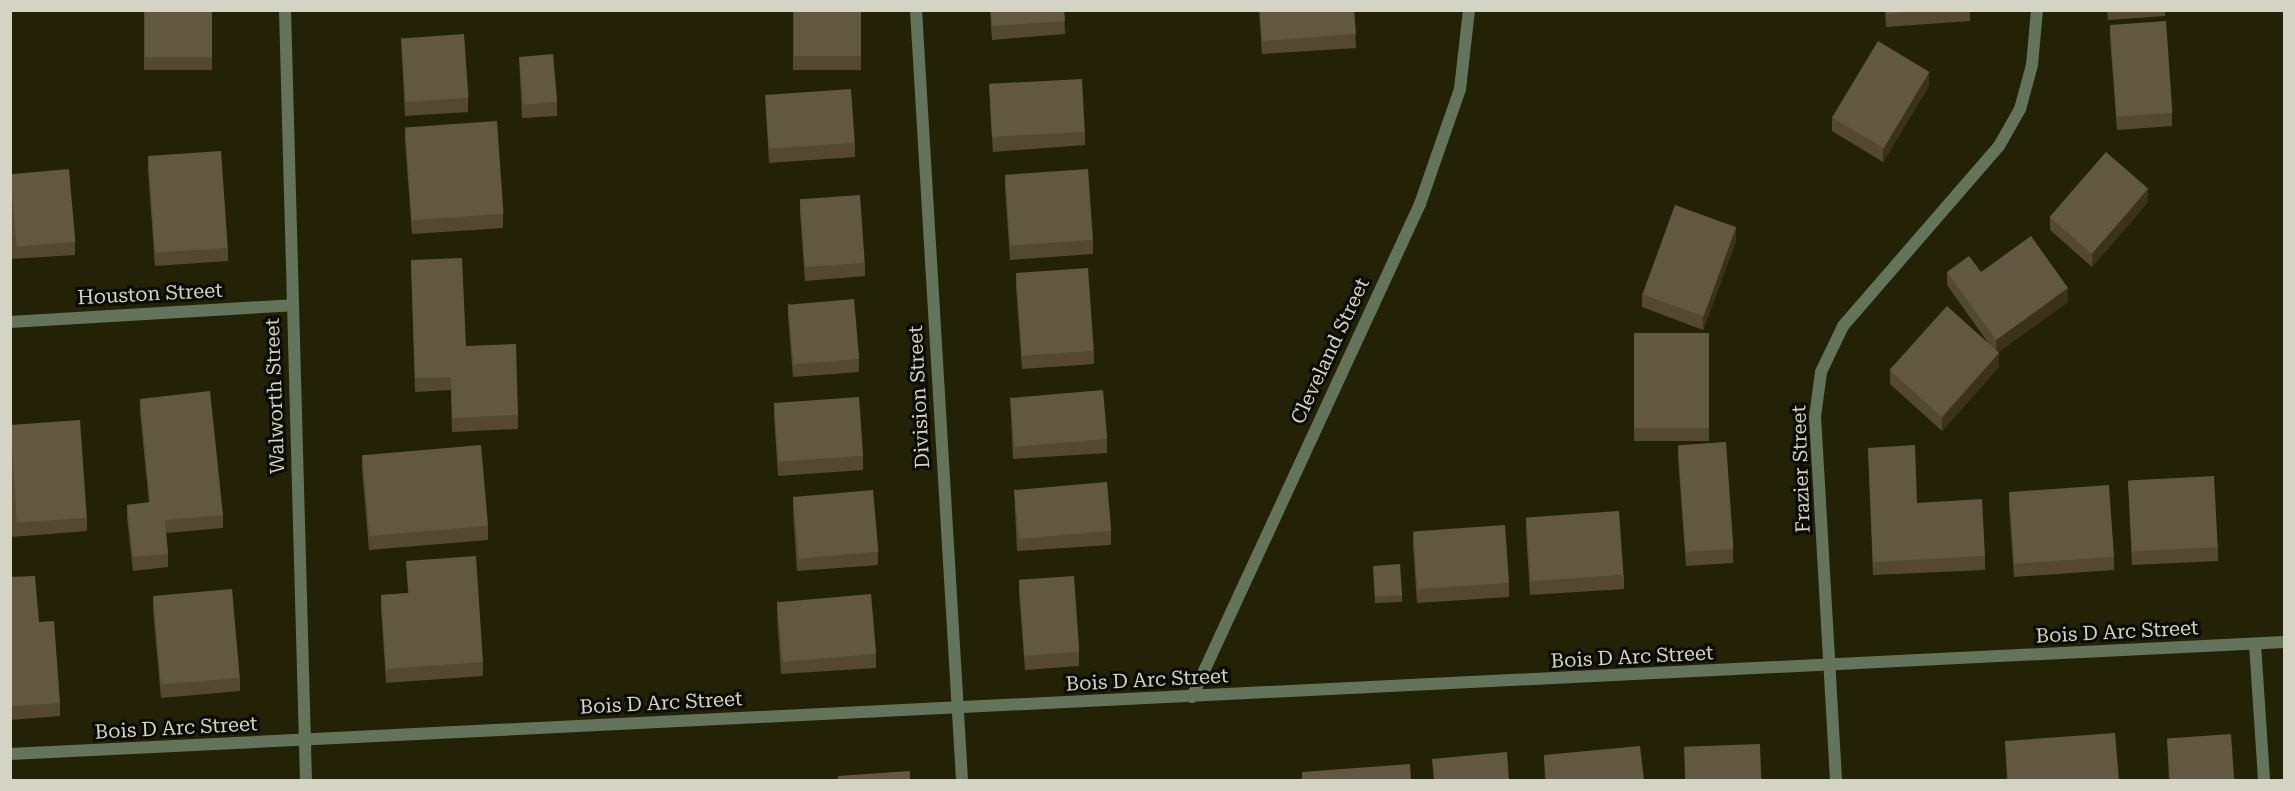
<!DOCTYPE html>
<style>
body{margin:0}
#map{position:relative;width:2295px;height:791px;overflow:hidden;background:#232207;font-family:"Roboto Serif",serif}
div>[style]{position:absolute}
.minor>*{height:12px;margin:-6px;padding:0 6px;transform-origin:6px;border-radius:6px;background:#64745a}
.wall>*{inset:0;background:#554830;transform-origin:0 0}
.shaded-wall>*{inset:0;background:#3b3219}
.building>*{inset:0;background:#625740;transform-origin:0 0}
span{translate:-50% -50%;white-space:nowrap;text-align:center;line-height:1.15;-webkit-text-stroke:6px #0b0b03;paint-order:stroke}
.street-label{font-size:20px;color:#d4d4c4}
.frame{position:absolute;inset:0;border:12px solid #d4d4c4;pointer-events:none}
</style>
<div id="map">
<div class="minor">
<i style="left:285px;top:10px;width:770px;rotate:88.44deg"></i>
<i style="left:916px;top:10px;width:771px;rotate:86.58deg"></i>
<i style="left:10px;top:322px;width:283px;rotate:-3.4deg"></i>
<i style="left:2255px;top:644px;width:136px;rotate:86.2deg"></i>
<i style="left:1192px;top:697px;width:543px;rotate:-65.18deg"></i>
<i style="left:1420px;top:204px;width:122px;rotate:-70.8deg"></i>
<i style="left:1460px;top:89px;width:80px;rotate:-83.5deg"></i>
<i style="left:10px;top:754px;width:2277px;rotate:-2.82deg"></i>
<i style="left:1836px;top:780px;width:364px;rotate:-93.3deg"></i>
<i style="left:1815px;top:417px;width:45px;rotate:-82.4deg"></i>
<i style="left:1821px;top:372px;width:51px;rotate:-64.4deg"></i>
<i style="left:1843px;top:326px;width:238px;rotate:-49.1deg"></i>
<i style="left:1999px;top:146px;width:43px;rotate:-60.4deg"></i>
<i style="left:2020px;top:109px;width:46px;rotate:-74.7deg"></i>
<i style="left:2032px;top:65px;width:55px;rotate:-84.8deg"></i>
</div>
<div class="wall">
<i style="left:144px;top:10px;width:68px;height:60px"></i>
<i style="left:793px;top:10px;width:68px;height:60px"></i>
<i style="clip-path:polygon(990px 10px,1064px 10px,1065px 34px,992px 40px)"></i>
<i style="clip-path:polygon(1259px 10px,1354px 10px,1356px 48px,1262px 54px)"></i>
<i style="clip-path:polygon(1885px 10px,1970px 10px,1970px 21px,1886px 27px)"></i>
<i style="clip-path:polygon(2107px 10px,2165px 10px,2165px 16px,2108px 20px)"></i>
<i style="clip-path:polygon(2110px 25px,2172px 113px,2172px 126px,2117px 130px,2110px 38px)"></i>
<i style="clip-path:polygon(401px 37px,468px 98px,468px 112px,405px 116px)"></i>
<i style="clip-path:polygon(519px 57px,557px 102px,557px 116px,522px 118px)"></i>
<i style="clip-path:polygon(989px 85px,1085px 132px,1085px 145px,993px 152px)"></i>
<i style="clip-path:polygon(1929px 86px,1883px 162px,1832px 131px,1832px 117px)"></i>
<i style="clip-path:polygon(765px 95px,855px 143px,855px 157px,769px 163px)"></i>
<i style="clip-path:polygon(405px 127px,503px 214px,503px 228px,412px 234px,405px 141px)"></i>
<i style="clip-path:polygon(148px 157px,228px 248px,228px 261px,155px 266px,148px 170px)"></i>
<i style="clip-path:polygon(10px 173px,75px 242px,75px 255px,10px 259px)"></i>
<i style="clip-path:polygon(1005px 175px,1093px 240px,1093px 254px,1010px 260px,1005px 188px)"></i>
<i style="clip-path:polygon(800px 199px,865px 263px,865px 276px,805px 281px,800px 213px)"></i>
<i style="clip-path:polygon(2148px 202px,2092px 267px,2050px 230px,2050px 217px)"></i>
<i style="clip-path:polygon(1736px 241px,1703px 330px,1642px 307px,1642px 294px)"></i>
<i style="clip-path:polygon(411px 260px,466px 346px,518px 415px,518px 429px,452px 432px,451px 390px,415px 392px)"></i>
<i style="clip-path:polygon(1947px 272px,1981px 272px,2068px 302px,1998px 352px,1999px 367px,1942px 431px,1890px 384px,1890px 370px,1989px 344px,1947px 285px)"></i>
<i style="clip-path:polygon(1016px 273px,1094px 351px,1094px 364px,1022px 369px,1016px 287px)"></i>
<i style="clip-path:polygon(788px 303px,859px 359px,859px 372px,793px 377px,788px 317px)"></i>
<i style="left:1634px;top:333px;width:75px;height:108px"></i>
<i style="clip-path:polygon(1010px 397px,1107px 439px,1107px 453px,1013px 459px)"></i>
<i style="clip-path:polygon(140px 399px,223px 515px,223px 528px,166px 533px,168px 554px,168px 567px,133px 571px,127px 518px,127px 505px,149px 503px,140px 412px)"></i>
<i style="clip-path:polygon(774px 402px,863px 456px,863px 470px,778px 476px,774px 416px)"></i>
<i style="clip-path:polygon(10px 425px,87px 518px,87px 531px,11px 537px)"></i>
<i style="clip-path:polygon(1678px 446px,1733px 549px,1733px 563px,1686px 566px,1678px 459px)"></i>
<i style="clip-path:polygon(1868px 448px,1917px 503px,1985px 556px,1985px 570px,1873px 575px)"></i>
<i style="clip-path:polygon(362px 455px,488px 526px,488px 540px,369px 550px,362px 469px)"></i>
<i style="clip-path:polygon(2128px 481px,2218px 547px,2218px 561px,2132px 565px)"></i>
<i style="clip-path:polygon(1014px 489px,1111px 531px,1111px 545px,1017px 551px)"></i>
<i style="clip-path:polygon(2009px 492px,2114px 557px,2114px 570px,2014px 577px,2009px 506px)"></i>
<i style="clip-path:polygon(793px 496px,878px 552px,878px 565px,797px 571px,793px 510px)"></i>
<i style="clip-path:polygon(1526px 518px,1624px 575px,1624px 589px,1530px 595px,1526px 531px)"></i>
<i style="clip-path:polygon(1413px 532px,1509px 583px,1509px 597px,1417px 603px,1413px 545px)"></i>
<i style="clip-path:polygon(406px 561px,483px 662px,483px 676px,386px 683px,381px 608px,381px 595px,408px 593px)"></i>
<i style="clip-path:polygon(1373px 566px,1402px 595px,1402px 602px,1375px 603px)"></i>
<i style="clip-path:polygon(10px 577px,39px 622px,60px 703px,60px 716px,10px 720px)"></i>
<i style="clip-path:polygon(1019px 580px,1079px 652px,1079px 666px,1025px 670px,1019px 593px)"></i>
<i style="clip-path:polygon(153px 596px,240px 678px,240px 691px,161px 698px,153px 610px)"></i>
<i style="clip-path:polygon(777px 601px,876px 654px,876px 668px,781px 674px,777px 614px)"></i>
<i style="clip-path:polygon(2167px 739px,2234px 780px,2169px 780px)"></i>
<i style="clip-path:polygon(2005px 741px,2119px 780px,2007px 780px)"></i>
<i style="clip-path:polygon(1544px 755px,1644px 780px,1545px 780px)"></i>
</div>
<div class="shaded-wall">
<i style="clip-path:polygon(1929px 72px,1929px 86px,1883px 162px,1883px 149px)"></i>
<i style="clip-path:polygon(2148px 189px,2148px 202px,2092px 267px,2092px 253px)"></i>
<i style="clip-path:polygon(1736px 227px,1736px 241px,1703px 330px,1703px 316px)"></i>
<i style="clip-path:polygon(2068px 288px,2068px 302px,1996px 354px,1996px 340px)"></i>
<i style="clip-path:polygon(1999px 353px,1999px 367px,1942px 431px,1942px 418px)"></i>
</div>
<div class="building">
<i style="left:145px;top:10px;width:67px;height:47px"></i>
<i style="left:794px;top:10px;width:67px;height:46px"></i>
<i style="clip-path:polygon(991px 10px,1064px 10px,1065px 21px,992px 26px)"></i>
<i style="clip-path:polygon(1260px 10px,1354px 10px,1356px 34px,1262px 41px)"></i>
<i style="clip-path:polygon(1886px 10px,1931px 10px,1886px 14px)"></i>
<i style="left:2166px;top:21px;width:92px;height:56px;rotate:86deg"></i>
<i style="left:464px;top:34px;width:64px;height:63px;rotate:86deg"></i>
<i style="left:1878px;top:41px;width:60px;height:89px;rotate:31deg"></i>
<i style="left:553px;top:54px;width:48px;height:34px;rotate:85deg"></i>
<i style="left:1082px;top:79px;width:53px;height:93px;rotate:87deg"></i>
<i style="left:851px;top:89px;width:54px;height:86px;rotate:86deg"></i>
<i style="left:497px;top:121px;width:93px;height:92px;rotate:86deg"></i>
<i style="left:221px;top:151px;width:97px;height:73px;rotate:86deg"></i>
<i style="left:2106px;top:152px;width:56px;height:86px;rotate:41deg"></i>
<i style="left:69px;top:169px;width:73px;height:59px;rotate:85deg"></i>
<i style="left:1088px;top:169px;width:71px;height:83px;rotate:86deg"></i>
<i style="left:860px;top:195px;width:68px;height:60px;rotate:86deg"></i>
<i style="left:1675px;top:205px;width:65px;height:95px;rotate:20deg"></i>
<i style="clip-path:polygon(2031px 236px,2068px 288px,1996px 340px,1947px 272px,1969px 256px,1981px 272px)"></i>
<i style="clip-path:polygon(462px 258px,466px 346px,516px 344px,518px 415px,452px 418px,451px 377px,415px 378px,411px 260px)"></i>
<i style="left:1088px;top:268px;width:83px;height:72px;rotate:86deg"></i>
<i style="left:854px;top:299px;width:60px;height:66px;rotate:85deg"></i>
<i style="left:1947px;top:306px;width:70px;height:86px;rotate:42deg"></i>
<i style="left:1634px;top:333px;width:75px;height:95px"></i>
<i style="left:1103px;top:390px;width:49px;height:93px;rotate:85deg"></i>
<i style="clip-path:polygon(210px 391px,223px 515px,165px 520px,168px 554px,133px 557px,127px 505px,150px 502px,140px 399px)"></i>
<i style="left:859px;top:397px;width:59px;height:85px;rotate:86deg"></i>
<i style="left:80px;top:420px;width:98px;height:70px;rotate:86deg"></i>
<i style="left:1726px;top:442px;width:107px;height:48px;rotate:86deg"></i>
<i style="left:481px;top:445px;width:81px;height:119px;rotate:85deg"></i>
<i style="clip-path:polygon(1915px 445px,1917px 503px,1982px 499px,1985px 556px,1873px 562px,1868px 448px)"></i>
<i style="left:2214px;top:476px;width:71px;height:86px;rotate:87deg"></i>
<i style="left:1107px;top:482px;width:49px;height:93px;rotate:85deg"></i>
<i style="left:2109px;top:485px;width:72px;height:100px;rotate:86deg"></i>
<i style="left:873px;top:490px;width:62px;height:80px;rotate:85deg"></i>
<i style="left:1619px;top:511px;width:64px;height:93px;rotate:86deg"></i>
<i style="left:1505px;top:525px;width:58px;height:92px;rotate:86deg"></i>
<i style="clip-path:polygon(476px 556px,483px 662px,386px 669px,381px 595px,409px 593px,406px 561px)"></i>
<i style="left:1400px;top:564px;width:31px;height:27px;rotate:86deg"></i>
<i style="clip-path:polygon(35px 576px,39px 622px,54px 621px,60px 703px,10px 706px,10px 577px)"></i>
<i style="left:1074px;top:576px;width:76px;height:55px;rotate:86deg"></i>
<i style="left:232px;top:589px;width:89px;height:79px;rotate:85deg"></i>
<i style="left:871px;top:594px;width:60px;height:94px;rotate:85deg"></i>
<i style="clip-path:polygon(2115px 733px,2119px 780px,2008px 780px,2005px 741px)"></i>
<i style="left:2231px;top:734px;width:46px;height:64px;rotate:86deg"></i>
<i style="left:1760px;top:744px;width:36px;height:76px;rotate:88deg"></i>
<i style="clip-path:polygon(1640px 746px,1644px 780px,1546px 780px,1544px 755px)"></i>
<i style="clip-path:polygon(1507px 752px,1509px 780px,1434px 780px,1432px 759px)"></i>
<i style="clip-path:polygon(1410px 764px,1411px 780px,1302px 780px,1302px 772px)"></i>
<i style="clip-path:polygon(910px 771px,910px 780px,838px 780px,838px 776px)"></i>
</div>
<div class="street-label">
<span style="left:150px;top:294px;rotate:-3deg">Houston Street</span>
<span style="left:1330px;top:351px;rotate:-65deg">Cleveland Street</span>
<span style="left:275px;top:396px;rotate:-92deg">Walworth Street</span>
<span style="left:919px;top:397px;rotate:-93deg">Division Street</span>
<span style="left:1801px;top:469px;rotate:-92deg">Frazier Street</span>
<span style="left:2117px;top:632px;rotate:-3deg">Bois D Arc Street</span>
<span style="left:1632px;top:657px;rotate:-3deg">Bois D Arc Street</span>
<span style="left:1147px;top:680px;rotate:-3deg">Bois D Arc Street</span>
<span style="left:661px;top:703px;rotate:-3deg">Bois D Arc Street</span>
<span style="left:176px;top:728px;rotate:-3deg">Bois D Arc Street</span>
</div>
<div class="frame"></div>
</div>
